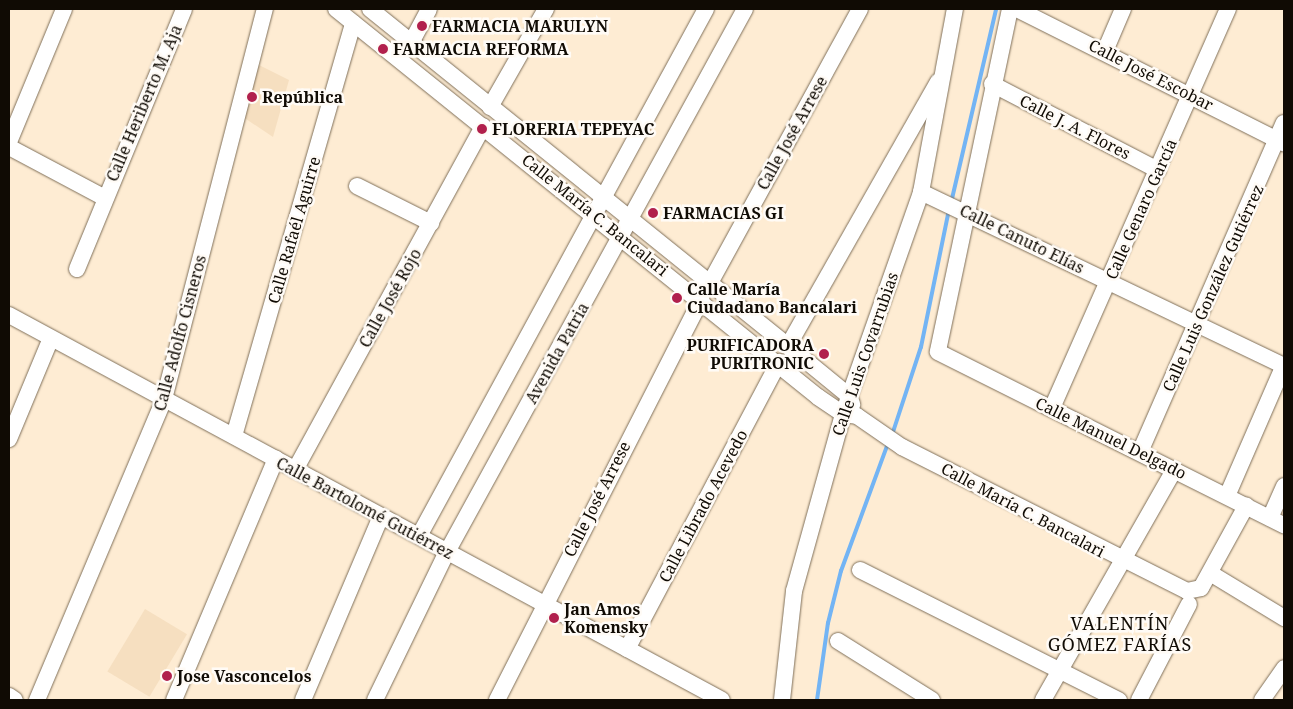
<!DOCTYPE html>
<meta charset="utf-8">
<style>
body{margin:0}
#map{position:relative;width:1293px;height:709px;overflow:hidden;background:#feecd3;font-family:"Noto Serif",serif}
div>[style]{position:absolute}
.built>*{inset:0;background:#f6dfc0;transform-origin:0 0}
.stream>*{height:4px;margin:-2px;padding:0 2px;transform-origin:2px;border-radius:2px;background:#73b4f4}
.roads{filter:drop-shadow(0 0 1px #7f6f59) drop-shadow(0 0 1px #7f6f59)}
.minor>*{height:16px;margin:-8px;padding:0 8px;transform-origin:8px;border-radius:8px;background:#fff}
.dots>*{width:14px;height:14px;translate:-50% -50%;box-sizing:border-box;border:2px solid #fffbf6;border-radius:50%}
span{translate:-50% -50%;white-space:nowrap;text-align:center;line-height:1.15;-webkit-text-stroke:5px #fffbf6;paint-order:stroke}
.poi-label{font-size:16px;color:#100b04;font-weight:700}
.left{translate:0 -50%;text-align:left}
.right{translate:-100% -50%;text-align:right}
.street-label{font-size:16px;color:#100b04}
.neighbourhood-label{font-size:18px;color:#100b04;letter-spacing:1px}
.frame{position:absolute;inset:0;border:10px solid #100b04;pointer-events:none}
</style>
<div id="map">
<div class="built">
<i style="clip-path:polygon(257px 64px,289px 80px,273px 137px,243px 117px)"></i>
<i style="left:145px;top:609px;width:49px;height:73px;rotate:31deg"></i>
</div>
<div class="stream">
<i style="left:951px;top:203px;width:199px;rotate:-76.9deg"></i>
<i style="left:892px;top:435px;width:93px;rotate:-71.8deg"></i>
<i style="left:921px;top:347px;width:141px;rotate:-78.5deg"></i>
<i style="left:817px;top:700px;width:78px;rotate:-81.9deg"></i>
<i style="left:828px;top:623px;width:54px;rotate:-76deg"></i>
<i style="left:841px;top:571px;width:136px;rotate:-69.8deg"></i>
</div>
<div class="roads">
<div class="minor">
<i style="left:336px;top:9px;width:619px;rotate:38.83deg"></i>
<i style="left:818px;top:397px;width:30px;rotate:34deg"></i>
<i style="left:843px;top:414px;width:14px;rotate:8deg"></i>
<i style="left:857px;top:416px;width:55px;rotate:34.6deg"></i>
<i style="left:902px;top:447px;width:319px;rotate:26.8deg"></i>
<i style="left:1187px;top:591px;width:14px;rotate:-12deg"></i>
<i style="left:1201px;top:588px;width:94px;rotate:-61.2deg"></i>
<i style="left:370px;top:9px;width:537px;rotate:38.88deg"></i>
<i style="left:788px;top:346px;width:79px;rotate:39.3deg"></i>
<i style="left:849px;top:396px;width:9px;rotate:69deg"></i>
<i style="left:1010px;top:9px;width:350px;rotate:101.9deg"></i>
<i style="left:938px;top:352px;width:387px;rotate:26.6deg"></i>
<i style="left:1017px;top:9px;width:299px;rotate:26.7deg"></i>
<i style="left:411px;top:43px;width:38px;rotate:-62deg"></i>
<i style="left:1105px;top:51px;width:46px;rotate:-66.8deg"></i>
<i style="left:992px;top:84px;width:187px;rotate:27.4deg"></i>
<i style="left:490px;top:107px;width:113px;rotate:-60.3deg"></i>
<i style="left:9px;top:142px;width:144px;rotate:-67.5deg"></i>
<i style="left:9px;top:147px;width:109px;rotate:28deg"></i>
<i style="left:357px;top:186px;width:83px;rotate:26.6deg"></i>
<i style="left:921px;top:192px;width:403px;rotate:25.6deg"></i>
<i style="left:77px;top:269px;width:281px;rotate:-67.6deg"></i>
<i style="left:710px;top:283px;width:312px;rotate:-61.3deg"></i>
<i style="left:9px;top:315px;width:810px;rotate:28.37deg"></i>
<i style="left:788px;top:346px;width:304px;rotate:-60.4deg"></i>
<i style="left:1052px;top:408px;width:436px;rotate:-66.2deg"></i>
<i style="left:234px;top:436px;width:430px;rotate:-73.9deg"></i>
<i style="left:9px;top:439px;width:109px;rotate:-67.4deg"></i>
<i style="left:1140px;top:452px;width:359px;rotate:-66.4deg"></i>
<i style="left:295px;top:470px;width:392px;rotate:-61.3deg"></i>
<i style="left:1227px;top:496px;width:143px;rotate:-66.5deg"></i>
<i style="left:1270px;top:518px;width:35px;rotate:-66deg"></i>
<i style="left:419px;top:536px;width:600px;rotate:-61.43deg"></i>
<i style="left:860px;top:570px;width:290px;rotate:26.7deg"></i>
<i style="left:1210px;top:573px;width:87px;rotate:31.3deg"></i>
<i style="left:838px;top:641px;width:111px;rotate:32.1deg"></i>
<i style="left:627px;top:649px;width:325px;rotate:-62.1deg"></i>
<i style="left:9px;top:696px;width:7px;rotate:34deg"></i>
<i style="left:37px;top:700px;width:327px;rotate:-67.1deg"></i>
<i style="left:164px;top:399px;width:403px;rotate:-75.5deg"></i>
<i style="left:174px;top:700px;width:262px;rotate:-67.1deg"></i>
<i style="left:303px;top:700px;width:200px;rotate:-67deg"></i>
<i style="left:375px;top:700px;width:165px;rotate:-64.1deg"></i>
<i style="left:447px;top:552px;width:619px;rotate:-61.24deg"></i>
<i style="left:497px;top:700px;width:450px;rotate:-63deg"></i>
<i style="left:782px;top:700px;width:110px;rotate:-83.7deg"></i>
<i style="left:794px;top:591px;width:184px;rotate:-74.5deg"></i>
<i style="left:843px;top:414px;width:235px;rotate:-70.6deg"></i>
<i style="left:921px;top:192px;width:186px;rotate:-79.5deg"></i>
<i style="left:1043px;top:700px;width:265px;rotate:-60.3deg"></i>
<i style="left:1139px;top:700px;width:108px;rotate:-62.5deg"></i>
<i style="left:1262px;top:700px;width:39px;rotate:-55deg"></i>
</div>
</div>
<div class="dots">
<i style="left:422px;top:26px;background:#b1204d"></i>
<i style="left:383px;top:49px;background:#b1204d"></i>
<i style="left:252px;top:97px;background:#b1204d"></i>
<i style="left:482px;top:129px;background:#b1204d"></i>
<i style="left:653px;top:213px;background:#b1204d"></i>
<i style="left:677px;top:298px;background:#b1204d"></i>
<i style="left:824px;top:354px;background:#b1204d"></i>
<i style="left:554px;top:618px;background:#b1204d"></i>
<i style="left:167px;top:676px;background:#b1204d"></i>
</div>
<div class="poi-label">
<span class="left" style="left:432px;top:26px">FARMACIA MARULYN</span>
<span class="left" style="left:393px;top:49px">FARMACIA REFORMA</span>
<span class="left" style="left:262px;top:97px">República</span>
<span class="left" style="left:492px;top:129px">FLORERIA TEPEYAC</span>
<span class="left" style="left:663px;top:213px">FARMACIAS GI</span>
<span class="left" style="left:687px;top:298px">Calle María<br>Ciudadano Bancalari</span>
<span class="right" style="left:814px;top:354px">PURIFICADORA<br>PURITRONIC</span>
<span class="left" style="left:564px;top:618px">Jan Amos<br>Komensky</span>
<span class="left" style="left:177px;top:676px">Jose Vasconcelos</span>
</div>
<div class="street-label">
<span style="left:1151px;top:75px;rotate:27deg">Calle José Escobar</span>
<span style="left:144px;top:103px;rotate:-67deg">Calle Heriberto M. Aja</span>
<span style="left:1075px;top:127px;rotate:27deg">Calle J. A. Flores</span>
<span style="left:792px;top:133px;rotate:-61deg">Calle José Arrese</span>
<span style="left:1141px;top:209px;rotate:-66deg">Calle Genaro García</span>
<span style="left:595px;top:215px;rotate:39deg">Calle María C. Bancalari</span>
<span style="left:294px;top:230px;rotate:-74deg">Calle Rafaél Aguirre</span>
<span style="left:1022px;top:239px;rotate:26deg">Calle Canuto Elías</span>
<span style="left:1213px;top:288px;rotate:-66deg">Calle Luis González Gutiérrez</span>
<span style="left:390px;top:298px;rotate:-61deg">Calle José Rojo</span>
<span style="left:180px;top:333px;rotate:-75deg">Calle Adolfo Cisneros</span>
<span style="left:557px;top:353px;rotate:-61deg">Avenida Patria</span>
<span style="left:865px;top:354px;rotate:-71deg">Calle Luis Covarrubias</span>
<span style="left:1111px;top:438px;rotate:26deg">Calle Manuel Delgado</span>
<span style="left:597px;top:499px;rotate:-63deg">Calle José Arrese</span>
<span style="left:703px;top:506px;rotate:-62deg">Calle Librado Acevedo</span>
<span style="left:365px;top:508px;rotate:28deg">Calle Bartolomé Gutiérrez</span>
<span style="left:1023px;top:510px;rotate:28deg">Calle María C. Bancalari</span>
</div>
<div class="neighbourhood-label">
<span style="left:1120px;top:634px">VALENTÍN<br>GÓMEZ FARÍAS</span>
</div>
<div class="frame"></div>
</div>
